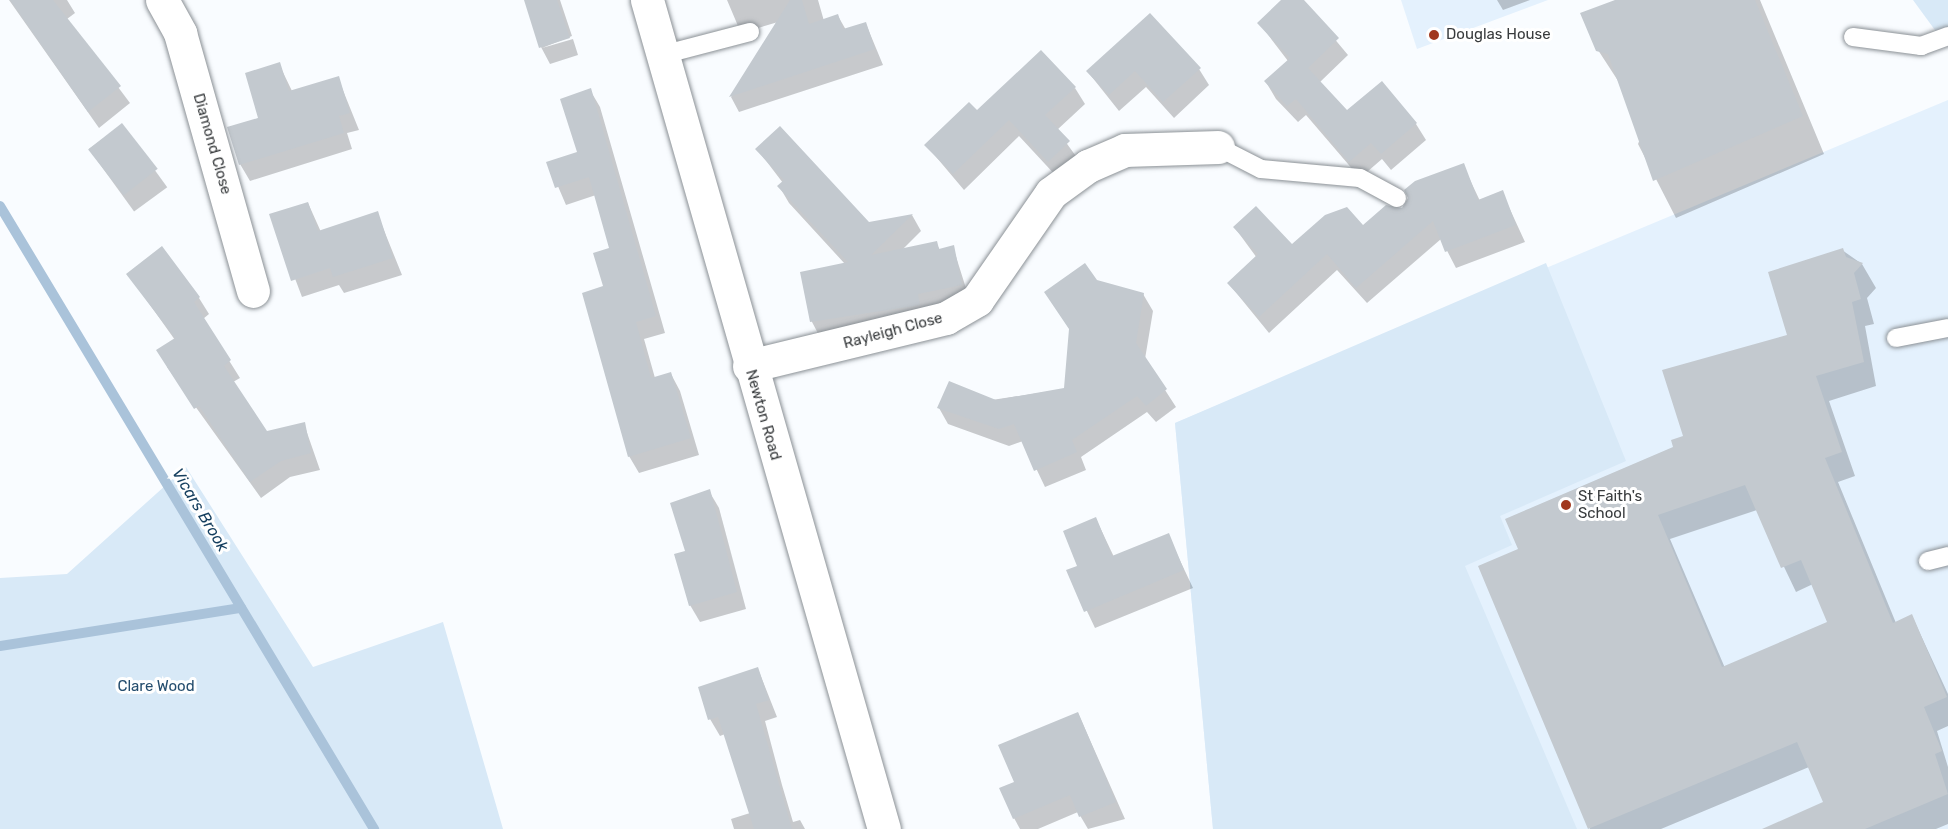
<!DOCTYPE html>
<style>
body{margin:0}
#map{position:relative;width:1948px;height:829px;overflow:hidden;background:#f9fcff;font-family:Rubik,sans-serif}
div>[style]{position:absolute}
.built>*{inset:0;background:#e4f1fd}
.green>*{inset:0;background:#d8e9f7}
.shadow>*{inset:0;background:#0003;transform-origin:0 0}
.stream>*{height:10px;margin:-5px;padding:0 5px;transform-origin:5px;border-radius:5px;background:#aac3da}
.building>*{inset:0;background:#c3c9cf;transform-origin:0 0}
.roads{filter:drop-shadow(0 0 2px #8b9196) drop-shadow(0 0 2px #8b9196)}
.service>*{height:18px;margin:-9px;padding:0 9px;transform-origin:9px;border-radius:9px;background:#fff}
.minor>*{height:33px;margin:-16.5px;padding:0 16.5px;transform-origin:16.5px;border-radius:16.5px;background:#fff}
.dots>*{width:16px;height:16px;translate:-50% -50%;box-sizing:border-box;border:3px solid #fff;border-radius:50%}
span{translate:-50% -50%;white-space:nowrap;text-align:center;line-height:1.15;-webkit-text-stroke:6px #fff;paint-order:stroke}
.poi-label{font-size:15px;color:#383b3d}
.left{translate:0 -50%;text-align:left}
.street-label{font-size:15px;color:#383b3d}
.park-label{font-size:15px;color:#244d6e}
.water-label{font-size:16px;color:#143e5e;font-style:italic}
</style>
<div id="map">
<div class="built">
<i style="clip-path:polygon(1401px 0,1548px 0,1417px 49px)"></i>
<i style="clip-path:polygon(1948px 100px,1948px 829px,1213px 829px,1175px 423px)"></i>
</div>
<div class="green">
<i style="clip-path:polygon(1913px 0,1948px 0,1948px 35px,1940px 37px)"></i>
<i style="clip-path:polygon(1546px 263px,1626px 461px,1500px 516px,1512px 545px,1465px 566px,1577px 829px,1213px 829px,1175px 423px)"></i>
<i style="clip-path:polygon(186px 467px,313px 667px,443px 622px,503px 829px,0 829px,0 578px,67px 574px)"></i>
</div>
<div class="shadow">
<i style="clip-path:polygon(9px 0,67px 0,75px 13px,67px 19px,130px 103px,99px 128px)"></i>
<i style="clip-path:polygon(526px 0,560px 0,572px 36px,542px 48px,573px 39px,578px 55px,550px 64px,541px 47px)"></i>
<i style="clip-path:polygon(727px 0,818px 0,824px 21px,838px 16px,846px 30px,866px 24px,883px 65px,739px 112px,731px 97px,778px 22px,741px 33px)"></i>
<i style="clip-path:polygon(1283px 0,1302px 0,1348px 55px,1320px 82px,1347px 112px,1416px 124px,1426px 140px,1391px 170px,1382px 159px,1360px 178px,1306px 115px,1298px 122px,1276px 99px,1266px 82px,1288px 61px,1259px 23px)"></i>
<i style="clip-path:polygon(1497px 0,1530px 0,1503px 10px)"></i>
<i style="clip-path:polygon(1615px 0,1760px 0,1824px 154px,1676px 218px,1638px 144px,1642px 134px,1624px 90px,1598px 50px)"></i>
<i style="clip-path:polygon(279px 64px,292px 91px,338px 78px,359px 130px,347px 133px,352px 149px,250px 181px,240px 164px)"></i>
<i style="clip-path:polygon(1199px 69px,1209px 85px,1174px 118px,1146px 87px,1119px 111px,1088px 72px)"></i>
<i style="clip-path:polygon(1075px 88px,1085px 104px,1057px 130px,1078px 159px,1058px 178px,1019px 136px,964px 190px,926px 145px,977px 112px)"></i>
<i style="clip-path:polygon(590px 90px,600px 107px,665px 333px,644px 339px,655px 378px,671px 374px,680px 391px,699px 455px,639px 473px,629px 456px,605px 287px,611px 249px,596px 195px,566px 205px,548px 163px,579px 153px)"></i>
<i style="left:122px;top:125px;width:77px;height:41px;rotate:54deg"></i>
<i style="clip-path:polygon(757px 149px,868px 224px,912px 215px,921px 231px,902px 250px,936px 243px,940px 250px,953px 247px,970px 301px,821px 339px,812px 322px,802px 273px,845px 264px,789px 203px,779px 186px,783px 183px)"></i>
<i style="clip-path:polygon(1463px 165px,1480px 201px,1502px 192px,1525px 242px,1456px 268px,1441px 239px,1367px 303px,1337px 270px,1269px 333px,1229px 284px,1257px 258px,1235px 228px,1292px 246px,1363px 227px,1404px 209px)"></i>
<i style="clip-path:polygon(308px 203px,321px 232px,377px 213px,402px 275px,344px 293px,339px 285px,302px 297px,271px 215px)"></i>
<i style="clip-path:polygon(evenodd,1842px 250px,1862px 264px,1876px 288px,1867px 298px,1874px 324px,1865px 326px,1876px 386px,1829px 401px,1855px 476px,1838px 482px,1896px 623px,1912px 616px,1948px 694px,1948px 726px,1937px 731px,1948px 767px,1948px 824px,1936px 829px,1800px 829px,1825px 803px,1809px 767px,1661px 829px,1590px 829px,1480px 567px,1520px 550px,1675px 448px,1788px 336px,1842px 250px,1757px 510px,1796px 592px,1813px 584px,1829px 623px,1725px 668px,1670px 539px,1757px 510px)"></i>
<i style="clip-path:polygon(128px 274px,199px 298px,209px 314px,203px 319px,240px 378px,233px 382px,266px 432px,304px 424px,320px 470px,290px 477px,261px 498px,167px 367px,175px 340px)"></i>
<i style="clip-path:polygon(1096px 281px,1143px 294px,1153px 311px,1145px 359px,1176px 407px,1156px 422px,1147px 412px,1081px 457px,1086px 470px,1045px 487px,1023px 441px,1009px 446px,948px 424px,939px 408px,1065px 389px,1071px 331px,1046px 293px)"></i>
<i style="clip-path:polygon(709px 491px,719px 508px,746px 609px,700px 622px,690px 605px,687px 552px)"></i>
<i style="clip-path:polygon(1096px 519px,1114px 557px,1168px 535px,1193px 588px,1095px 628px,1068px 571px,1079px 567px)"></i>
<i style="clip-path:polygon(758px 669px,777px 717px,765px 721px,782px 785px,793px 822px,800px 820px,805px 829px,734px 829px,731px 819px,750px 813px,725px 734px,720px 736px,710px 719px)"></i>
<i style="clip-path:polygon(1078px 713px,1125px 819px,1088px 829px,1078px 812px,1038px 829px,1020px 829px,1014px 818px,1015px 782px)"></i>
</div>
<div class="stream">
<i style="left:0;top:206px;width:727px;rotate:59.02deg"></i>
<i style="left:0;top:646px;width:244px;rotate:-9deg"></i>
</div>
<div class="building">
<i style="clip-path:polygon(10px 0,53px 0,121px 86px,88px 112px)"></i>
<i style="clip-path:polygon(524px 0,557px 0,570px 38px,539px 48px)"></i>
<i style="clip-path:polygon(790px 0,802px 0,809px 24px,838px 14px,843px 29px,866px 22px,875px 49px,729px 97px)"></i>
<i style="clip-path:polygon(1281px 0,1304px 0,1339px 38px,1308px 68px,1347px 110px,1382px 81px,1417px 123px,1381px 154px,1371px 143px,1349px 162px,1296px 99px,1287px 106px,1264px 81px,1290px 58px,1257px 23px)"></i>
<i style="clip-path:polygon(1615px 0,1755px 0,1803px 116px,1653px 181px,1608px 54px,1596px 51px,1580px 13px)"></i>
<i style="clip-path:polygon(1150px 13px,1201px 68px,1163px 102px,1135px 71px,1109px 95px,1086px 71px)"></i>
<i style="clip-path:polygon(1041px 50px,1076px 87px,1045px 115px,1070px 141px,1048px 162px,1009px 120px,953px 174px,924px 145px,969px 102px,977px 110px)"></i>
<i style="clip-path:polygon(280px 62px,289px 91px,339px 76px,350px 113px,339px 116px,344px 133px,239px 165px,227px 127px,258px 118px,245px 73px)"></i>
<i style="clip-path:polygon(591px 88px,656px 316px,636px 322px,651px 378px,671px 372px,691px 438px,628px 457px,582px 293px,603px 286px,593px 253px,609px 248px,589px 177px,555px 188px,546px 162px,577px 152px,560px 99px)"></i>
<i style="left:122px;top:123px;width:58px;height:43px;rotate:52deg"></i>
<i style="clip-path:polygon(780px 126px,869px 222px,913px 214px,871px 255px,937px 241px,939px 249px,954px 245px,962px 285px,918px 294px,920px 305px,810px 322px,800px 272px,848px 262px,777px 186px,784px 180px,755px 149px)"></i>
<i style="clip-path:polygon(1464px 163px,1478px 200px,1503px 190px,1516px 225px,1445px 252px,1433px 221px,1356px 288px,1327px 254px,1259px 317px,1227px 283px,1258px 254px,1233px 227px,1256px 206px,1292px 244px,1325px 215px,1347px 207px,1363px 225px,1386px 205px,1402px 208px,1408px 198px,1404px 190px,1415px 181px)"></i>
<i style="clip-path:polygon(308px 202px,318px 231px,378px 211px,393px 258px,333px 277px,330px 268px,291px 281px,269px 214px)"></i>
<i style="clip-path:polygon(162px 246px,200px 297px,194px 302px,231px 360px,224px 366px,267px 431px,305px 422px,311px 453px,281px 461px,250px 482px,199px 406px,194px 409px,156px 350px,175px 338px,126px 274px)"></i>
<i style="clip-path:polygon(evenodd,1843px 248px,1846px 257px,1863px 263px,1854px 273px,1861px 299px,1852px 302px,1864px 362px,1816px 376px,1842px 452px,1825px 458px,1893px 623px,1912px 614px,1947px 697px,1924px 707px,1942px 751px,1935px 754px,1948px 794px,1865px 829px,1762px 829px,1823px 802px,1797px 742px,1588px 829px,1478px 566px,1518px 549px,1505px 519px,1673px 447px,1671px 440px,1683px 436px,1662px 370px,1787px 335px,1768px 272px,1843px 248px,1745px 485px,1781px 568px,1801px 560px,1827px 622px,1722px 667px,1658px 515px,1745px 485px)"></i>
<i style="clip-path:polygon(1085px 263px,1097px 280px,1144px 293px,1136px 343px,1167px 389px,1146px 406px,1137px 396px,1072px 440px,1077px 452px,1034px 471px,1014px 424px,999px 429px,937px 408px,949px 381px,996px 400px,1064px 388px,1069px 329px,1044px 292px)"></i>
<i style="clip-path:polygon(710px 489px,737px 592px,689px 606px,674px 554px,685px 551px,670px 503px)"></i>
<i style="clip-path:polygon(1096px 517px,1112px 556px,1169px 533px,1184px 570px,1084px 612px,1066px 570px,1077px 566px,1063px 531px)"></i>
<i style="clip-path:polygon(758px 667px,769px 700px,756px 704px,792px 829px,754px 829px,718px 717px,708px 720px,698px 687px)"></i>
<i style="clip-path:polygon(1078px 712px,1116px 802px,1079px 817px,1070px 795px,1013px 819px,999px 788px,1014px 782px,998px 745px)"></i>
</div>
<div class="roads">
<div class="service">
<i style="left:1853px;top:37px;width:69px;rotate:7.5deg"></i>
<i style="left:1921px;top:46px;width:29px;rotate:-20deg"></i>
<i style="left:662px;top:55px;width:91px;rotate:-14.6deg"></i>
<i style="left:1218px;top:147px;width:48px;rotate:27.1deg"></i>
<i style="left:1261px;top:169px;width:99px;rotate:5.2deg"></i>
<i style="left:1360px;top:178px;width:42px;rotate:28.4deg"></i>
<i style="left:1896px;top:338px;width:53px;rotate:-10.9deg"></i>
<i style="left:1928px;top:561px;width:21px;rotate:-14deg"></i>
</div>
<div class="minor">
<i style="left:162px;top:0;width:38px;rotate:61deg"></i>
<i style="left:180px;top:33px;width:268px;rotate:74.2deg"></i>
<i style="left:647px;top:0;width:862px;rotate:74.05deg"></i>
<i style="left:749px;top:366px;width:203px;rotate:-13.7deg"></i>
<i style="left:946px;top:318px;width:36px;rotate:-30deg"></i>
<i style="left:977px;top:300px;width:130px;rotate:-55.3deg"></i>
<i style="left:1051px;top:193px;width:46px;rotate:-36.1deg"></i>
<i style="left:1088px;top:166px;width:40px;rotate:-23.4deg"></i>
<i style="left:1125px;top:150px;width:93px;rotate:-1.8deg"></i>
</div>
</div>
<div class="dots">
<i style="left:1434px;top:35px;background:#a0371d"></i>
<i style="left:1566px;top:505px;background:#a0371d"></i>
</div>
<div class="poi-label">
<span class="left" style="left:1446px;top:35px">Douglas House</span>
<span class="left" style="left:1578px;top:505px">St Faith's<br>School</span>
</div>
<div class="street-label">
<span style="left:212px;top:144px;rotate:74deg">Diamond Close</span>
<span style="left:893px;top:331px;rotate:-15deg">Rayleigh Close</span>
<span style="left:763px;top:415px;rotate:74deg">Newton Road</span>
</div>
<div class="park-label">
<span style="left:156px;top:687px">Clare Wood</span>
</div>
<div class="water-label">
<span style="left:200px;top:510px;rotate:59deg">Vicars Brook</span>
</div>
</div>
